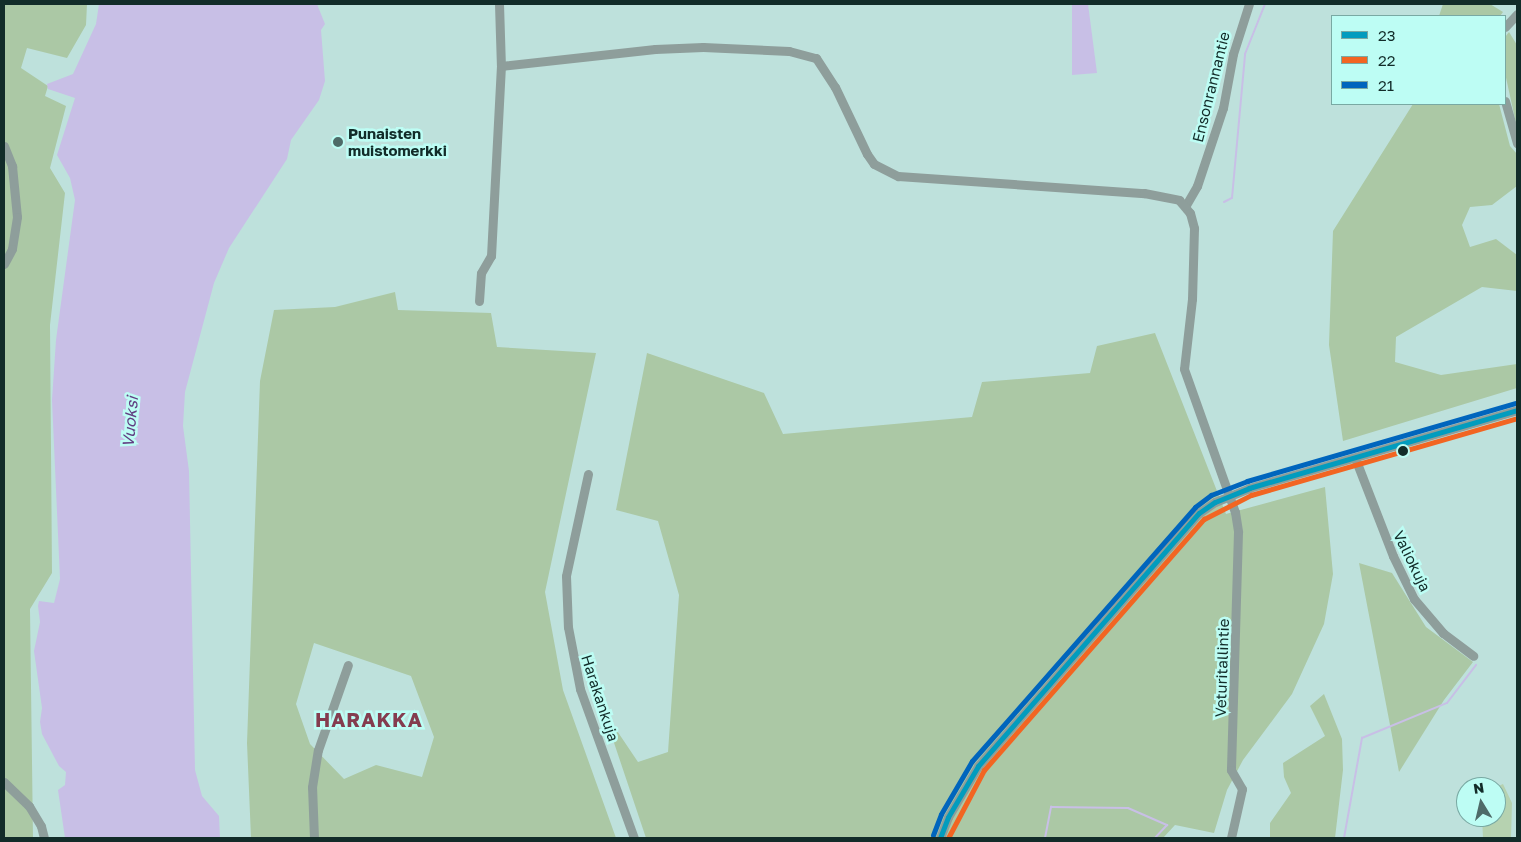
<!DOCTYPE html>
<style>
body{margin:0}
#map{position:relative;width:1521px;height:842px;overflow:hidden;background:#bee1dc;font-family:"Golos Text",sans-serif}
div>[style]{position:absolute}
.green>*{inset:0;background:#b6d2b0}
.forest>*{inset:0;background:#abc8a5}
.water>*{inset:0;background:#c8bfe6}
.stream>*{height:2px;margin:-1px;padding:0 1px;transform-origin:1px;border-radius:1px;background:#c8bfe6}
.minor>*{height:9px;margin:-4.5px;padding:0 4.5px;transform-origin:4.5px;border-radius:4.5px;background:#8e9e9b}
.bus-1>*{height:5px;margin:-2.5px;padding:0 2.5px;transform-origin:2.5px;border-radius:2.5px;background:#029cbe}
.bus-2>*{height:5px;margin:-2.5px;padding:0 2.5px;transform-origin:2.5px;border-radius:2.5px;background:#f26522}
.bus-3>*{height:5px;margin:-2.5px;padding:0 2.5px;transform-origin:2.5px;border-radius:2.5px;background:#0065bd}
.dots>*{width:14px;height:14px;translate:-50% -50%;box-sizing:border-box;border:2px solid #bdfdf4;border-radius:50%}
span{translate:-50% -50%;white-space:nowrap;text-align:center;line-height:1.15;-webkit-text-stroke:5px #bdfdf4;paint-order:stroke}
.street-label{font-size:15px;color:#122c29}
.poi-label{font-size:15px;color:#122c29;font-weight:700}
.left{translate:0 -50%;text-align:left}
.water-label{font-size:16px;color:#613e82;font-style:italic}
.district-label{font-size:20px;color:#843d4f;font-weight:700;letter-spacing:1px}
.frame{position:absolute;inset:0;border:5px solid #122c29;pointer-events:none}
.legend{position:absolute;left:1331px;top:15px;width:175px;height:90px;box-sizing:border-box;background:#bdfdf4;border:1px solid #79a9a3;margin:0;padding:6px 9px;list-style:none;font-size:15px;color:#122c29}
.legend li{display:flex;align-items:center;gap:10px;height:25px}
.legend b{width:25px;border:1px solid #79a9a3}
.north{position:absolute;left:1456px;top:777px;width:50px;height:50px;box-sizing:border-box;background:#bdfdf4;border:1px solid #79a9a3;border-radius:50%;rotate:351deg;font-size:14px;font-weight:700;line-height:20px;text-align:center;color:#122c29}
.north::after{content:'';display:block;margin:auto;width:18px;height:22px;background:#4e6b68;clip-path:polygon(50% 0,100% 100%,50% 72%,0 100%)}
</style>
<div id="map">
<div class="green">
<i style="clip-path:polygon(1503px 784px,1512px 803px,1511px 838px,1483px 838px,1482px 817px,1496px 817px,1496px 787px)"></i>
</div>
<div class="forest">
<i style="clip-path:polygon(4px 4px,87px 4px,86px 25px,67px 58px,27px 48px,21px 68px,48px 86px,45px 96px,66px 106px,50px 168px,65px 193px,50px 325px,52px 573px,30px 609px,33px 838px,4px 838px)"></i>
<i style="clip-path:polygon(1443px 4px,1490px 4px,1503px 12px,1500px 16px,1439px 16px)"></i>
<i style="clip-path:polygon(1509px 32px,1517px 45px,1517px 128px,1505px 73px,1505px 37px)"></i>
<i style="clip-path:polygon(1413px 104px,1499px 104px,1510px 146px,1517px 154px,1517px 186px,1492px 205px,1470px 207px,1462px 225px,1470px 247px,1496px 239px,1517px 255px,1517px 291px,1482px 287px,1396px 337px,1395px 362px,1441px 375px,1517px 364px,1517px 388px,1343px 441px,1329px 345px,1333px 231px)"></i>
<i style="clip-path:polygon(evenodd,395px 292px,398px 310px,491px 313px,497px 347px,596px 353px,545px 592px,563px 690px,616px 838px,251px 838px,247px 743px,260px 381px,274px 310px,335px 307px,395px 292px,314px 643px,411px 676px,434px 737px,422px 777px,376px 765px,344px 779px,310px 744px,296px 704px,314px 643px)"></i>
<i style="clip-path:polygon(1155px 333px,1226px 514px,1325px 487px,1333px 574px,1324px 624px,1292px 694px,1243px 760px,1227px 790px,1214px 833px,1175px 825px,1163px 838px,646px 838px,603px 710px,638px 762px,668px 752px,679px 595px,658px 521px,616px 510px,647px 353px,764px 393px,783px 434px,972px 417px,982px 382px,1090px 373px,1097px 346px)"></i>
<i style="clip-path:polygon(1359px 563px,1392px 573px,1426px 627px,1473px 662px,1444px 700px,1399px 772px)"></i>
<i style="clip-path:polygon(1324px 694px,1342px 739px,1343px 770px,1335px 838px,1270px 838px,1270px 823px,1291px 793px,1284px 777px,1283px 763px,1325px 736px,1310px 706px)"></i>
</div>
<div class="water">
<i style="clip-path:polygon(99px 4px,317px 4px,325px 24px,321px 30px,325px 81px,319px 100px,291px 140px,287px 159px,229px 248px,214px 283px,185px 392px,183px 426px,189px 471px,195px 770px,202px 796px,219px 816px,220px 838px,65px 838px,58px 790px,65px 785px,66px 772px,59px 766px,42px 734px,40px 722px,42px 708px,34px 651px,40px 622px,38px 606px,39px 601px,54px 603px,60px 579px,52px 400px,56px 340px,75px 200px,70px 178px,57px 155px,75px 98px,48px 89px,47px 84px,73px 74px,96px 24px)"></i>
<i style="clip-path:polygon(1072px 4px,1088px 4px,1097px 73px,1072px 75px)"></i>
</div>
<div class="stream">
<i style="left:1224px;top:202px;width:9px;rotate:-27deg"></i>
<i style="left:1232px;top:198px;width:145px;rotate:-84.8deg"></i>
<i style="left:1245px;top:54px;width:54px;rotate:-68.2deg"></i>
<i style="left:1045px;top:838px;width:32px;rotate:-79deg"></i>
<i style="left:1051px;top:807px;width:77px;rotate:0.7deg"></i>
<i style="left:1128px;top:808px;width:43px;rotate:23.6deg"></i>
<i style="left:1167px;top:825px;width:18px;rotate:133deg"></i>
<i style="left:1344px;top:838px;width:102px;rotate:-79.8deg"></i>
<i style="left:1362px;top:738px;width:92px;rotate:-22.4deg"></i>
<i style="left:1447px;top:703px;width:48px;rotate:-52.7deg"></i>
</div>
<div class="minor">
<i style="left:499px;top:4px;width:62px;rotate:88.2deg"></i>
<i style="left:1505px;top:27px;width:18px;rotate:-47deg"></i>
<i style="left:1505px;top:101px;width:44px;rotate:74.1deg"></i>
<i style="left:4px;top:146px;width:22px;rotate:68deg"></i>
<i style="left:12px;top:166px;width:51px;rotate:84.4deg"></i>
<i style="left:17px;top:217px;width:32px;rotate:99deg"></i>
<i style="left:12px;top:249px;width:17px;rotate:118deg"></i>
<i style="left:1186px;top:205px;width:22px;rotate:-60deg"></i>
<i style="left:1197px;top:186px;width:82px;rotate:-71.6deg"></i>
<i style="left:1223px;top:108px;width:55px;rotate:-79.5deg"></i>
<i style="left:1233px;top:54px;width:52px;rotate:-72.3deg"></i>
<i style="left:479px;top:301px;width:28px;rotate:-86deg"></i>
<i style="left:481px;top:273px;width:20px;rotate:-60deg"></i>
<i style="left:491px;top:256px;width:190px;rotate:-87deg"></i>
<i style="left:501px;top:66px;width:155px;rotate:-6.3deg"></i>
<i style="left:655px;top:49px;width:48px;rotate:-2.4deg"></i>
<i style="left:703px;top:47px;width:86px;rotate:2.7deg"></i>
<i style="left:789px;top:51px;width:28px;rotate:15deg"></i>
<i style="left:816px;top:58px;width:35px;rotate:57deg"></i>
<i style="left:835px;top:87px;width:74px;rotate:64.5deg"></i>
<i style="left:867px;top:154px;width:12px;rotate:55deg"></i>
<i style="left:874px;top:164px;width:27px;rotate:27deg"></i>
<i style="left:898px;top:176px;width:247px;rotate:4deg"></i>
<i style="left:1144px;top:193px;width:36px;rotate:11deg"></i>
<i style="left:1179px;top:200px;width:17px;rotate:50deg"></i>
<i style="left:1190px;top:213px;width:16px;rotate:75deg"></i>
<i style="left:1194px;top:228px;width:71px;rotate:91.6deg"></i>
<i style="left:1192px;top:299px;width:70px;rotate:96.5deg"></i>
<i style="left:1184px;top:369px;width:152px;rotate:70.4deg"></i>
<i style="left:1235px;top:512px;width:20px;rotate:81deg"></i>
<i style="left:1238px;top:532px;width:238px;rotate:91.7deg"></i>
<i style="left:1231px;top:770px;width:22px;rotate:60deg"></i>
<i style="left:1242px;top:789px;width:50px;rotate:102.7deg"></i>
<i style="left:1355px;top:458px;width:105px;rotate:68.8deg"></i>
<i style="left:1393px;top:556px;width:48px;rotate:64deg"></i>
<i style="left:1414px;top:599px;width:45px;rotate:49.5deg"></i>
<i style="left:1443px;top:633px;width:38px;rotate:37deg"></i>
<i style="left:588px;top:474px;width:104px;rotate:102.2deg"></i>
<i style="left:566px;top:576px;width:51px;rotate:87.8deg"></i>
<i style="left:568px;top:627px;width:63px;rotate:79deg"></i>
<i style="left:580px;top:689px;width:158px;rotate:70.1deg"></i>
<i style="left:4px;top:782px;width:35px;rotate:44deg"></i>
<i style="left:29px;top:806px;width:23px;rotate:59deg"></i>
<i style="left:41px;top:826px;width:12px;rotate:76deg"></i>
<i style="left:314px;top:838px;width:51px;rotate:-92.2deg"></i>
<i style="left:312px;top:787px;width:37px;rotate:-81deg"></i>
<i style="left:318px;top:750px;width:90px;rotate:-70.6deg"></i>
<i style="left:940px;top:838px;width:22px;rotate:-69deg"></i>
<i style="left:948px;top:817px;width:59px;rotate:-59.5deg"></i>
<i style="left:978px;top:766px;width:336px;rotate:-48.9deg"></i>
<i style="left:1199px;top:513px;width:19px;rotate:-35deg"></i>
<i style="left:1215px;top:502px;width:37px;rotate:-22deg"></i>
<i style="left:1249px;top:488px;width:279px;rotate:-16.2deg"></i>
</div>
<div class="bus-1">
<i style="left:940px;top:838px;width:22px;rotate:-69deg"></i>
<i style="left:948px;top:817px;width:59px;rotate:-59.5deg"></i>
<i style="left:978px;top:766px;width:336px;rotate:-48.9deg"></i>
<i style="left:1199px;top:513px;width:19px;rotate:-35deg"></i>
<i style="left:1215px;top:502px;width:37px;rotate:-22deg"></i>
<i style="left:1249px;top:488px;width:279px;rotate:-16.2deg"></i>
</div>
<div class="bus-2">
<i style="left:948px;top:838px;width:77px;rotate:-62.1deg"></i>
<i style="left:984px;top:770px;width:334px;rotate:-48.8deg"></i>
<i style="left:1204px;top:519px;width:53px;rotate:-27.1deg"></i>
<i style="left:1251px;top:495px;width:277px;rotate:-16.1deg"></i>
</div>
<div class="bus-3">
<i style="left:933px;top:835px;width:22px;rotate:-69deg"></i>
<i style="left:941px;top:814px;width:61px;rotate:-59.7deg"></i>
<i style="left:972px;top:761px;width:338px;rotate:-48.7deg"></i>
<i style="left:1195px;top:507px;width:20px;rotate:-37deg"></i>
<i style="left:1211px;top:495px;width:39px;rotate:-21deg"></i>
<i style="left:1247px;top:481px;width:279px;rotate:-16.2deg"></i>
</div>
<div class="dots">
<i style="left:338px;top:142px;background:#4e6b68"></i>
<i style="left:1403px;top:451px;background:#122c29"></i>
</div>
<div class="street-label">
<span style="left:1211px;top:87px;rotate:-76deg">Ensonrannantie</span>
<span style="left:1412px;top:561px;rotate:64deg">Valiokuja</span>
<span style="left:1222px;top:668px;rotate:-88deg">Veturitallintie</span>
<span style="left:600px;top:698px;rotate:72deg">Harakankuja</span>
</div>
<div class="poi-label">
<span class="left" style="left:348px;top:142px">Punaisten<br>muistomerkki</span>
</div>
<div class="water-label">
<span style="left:130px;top:422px;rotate:-85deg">Vuoksi</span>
</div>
<div class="district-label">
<span style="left:369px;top:719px">HARAKKA</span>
</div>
<div class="frame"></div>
<ul class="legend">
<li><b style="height:6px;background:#029cbe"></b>23</li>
<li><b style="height:6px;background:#f26522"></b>22</li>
<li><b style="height:6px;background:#0065bd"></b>21</li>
</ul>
<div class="north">N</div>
</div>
